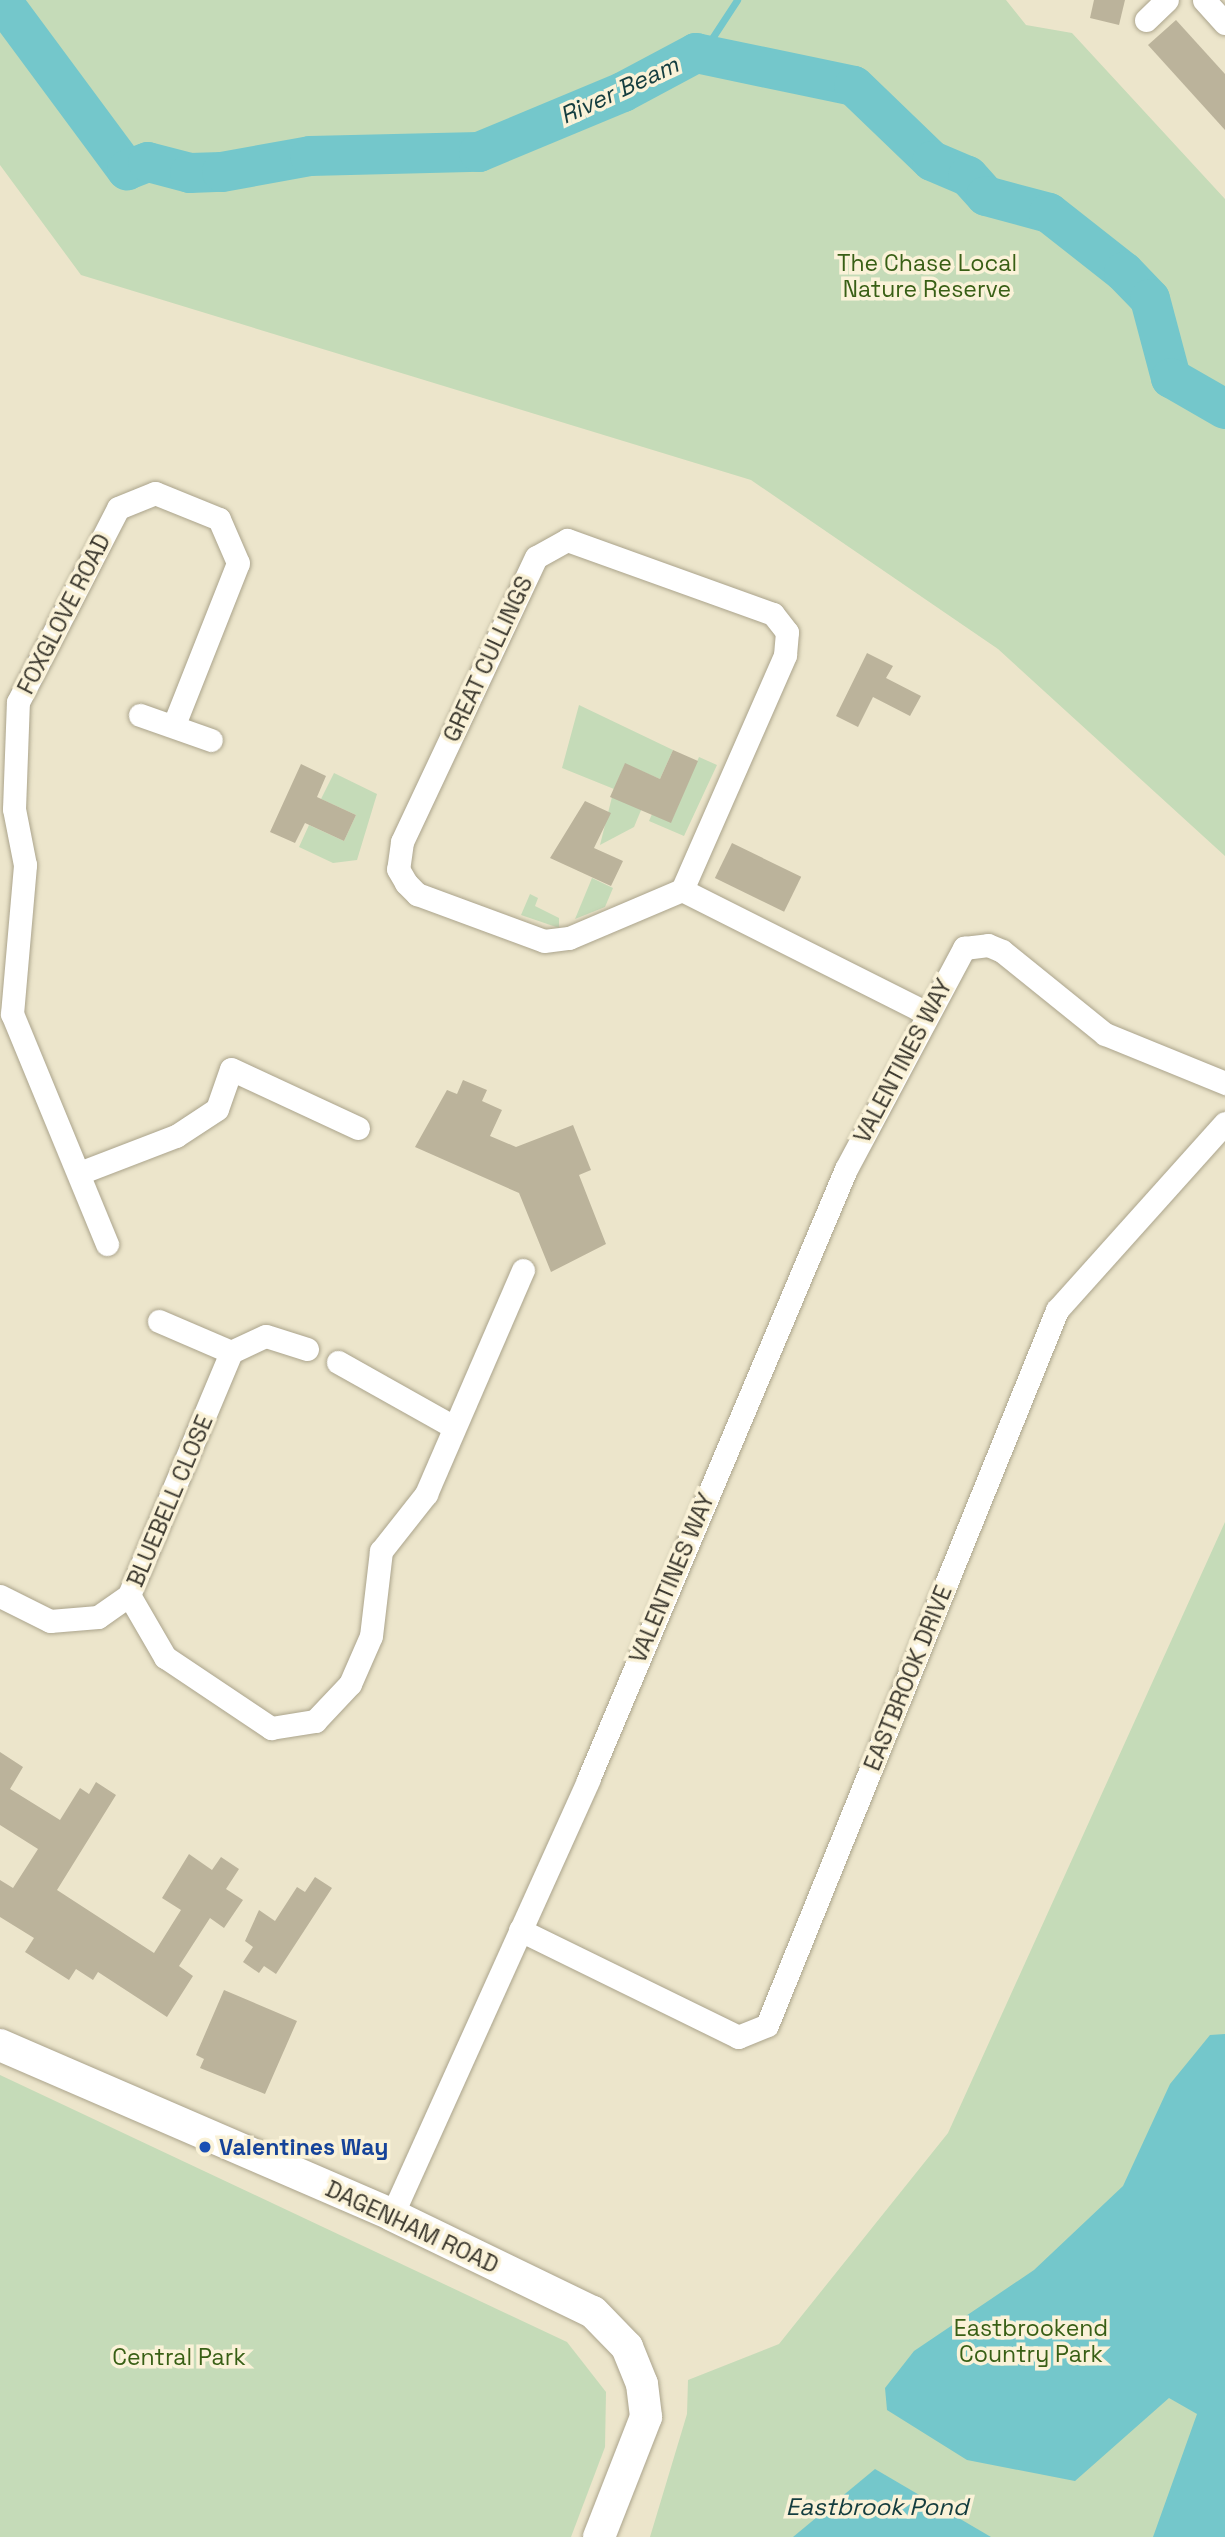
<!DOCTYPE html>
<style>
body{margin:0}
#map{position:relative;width:1225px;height:2537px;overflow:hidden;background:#ece5cb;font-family:"Space Grotesk",sans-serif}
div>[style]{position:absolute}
.green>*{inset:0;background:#c5dbb8}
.water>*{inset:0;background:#74c7cb}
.stream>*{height:7px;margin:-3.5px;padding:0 3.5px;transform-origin:3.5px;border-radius:3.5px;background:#74c7cb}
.river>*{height:40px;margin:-20px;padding:0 20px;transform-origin:20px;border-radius:20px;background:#74c7cb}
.building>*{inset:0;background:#bbb39b;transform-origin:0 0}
.roads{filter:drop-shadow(0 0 2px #aba48c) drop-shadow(0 0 2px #aba48c)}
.street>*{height:23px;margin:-11.5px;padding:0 11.5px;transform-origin:11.5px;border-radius:11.5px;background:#fff}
.secondary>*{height:32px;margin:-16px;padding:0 16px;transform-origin:16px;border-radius:16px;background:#fff}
.dots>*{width:19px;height:19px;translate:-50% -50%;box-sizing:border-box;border:4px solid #faf2d8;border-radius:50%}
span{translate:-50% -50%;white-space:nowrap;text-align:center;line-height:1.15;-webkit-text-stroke:7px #faf2d8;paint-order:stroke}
.park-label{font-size:23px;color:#385f15}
.street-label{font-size:23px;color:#39362c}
.transit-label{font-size:23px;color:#164399;font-weight:700}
.left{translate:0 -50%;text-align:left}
.water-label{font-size:24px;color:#143d3f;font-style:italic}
</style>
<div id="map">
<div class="green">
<i style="clip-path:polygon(0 0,1006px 0,1026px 25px,1072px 33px,1225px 199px,1225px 856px,998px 649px,751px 480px,81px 275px,0 165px)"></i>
<i style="clip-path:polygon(579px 705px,673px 750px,660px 779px,625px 764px,614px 789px,562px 768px)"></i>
<i style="clip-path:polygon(699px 757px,717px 765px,684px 836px,649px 821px,652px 814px,671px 822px)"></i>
<i style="clip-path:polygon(334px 773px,377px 794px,357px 860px,333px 863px,299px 847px,309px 825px,344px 841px,356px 815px,321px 799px)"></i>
<i style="clip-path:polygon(614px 789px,644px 803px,634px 827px,600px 845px)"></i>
<i style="clip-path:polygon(592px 878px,613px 888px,605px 907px,575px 919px)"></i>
<i style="clip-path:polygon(530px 894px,538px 898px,535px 906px,559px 918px,559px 928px,521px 915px)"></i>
<i style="clip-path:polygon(1225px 1522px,1225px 2537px,650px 2537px,687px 2414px,688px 2380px,779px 2344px,948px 2133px)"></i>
<i style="clip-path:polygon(0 2075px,567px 2342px,606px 2392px,605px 2447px,571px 2537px,0 2537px)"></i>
</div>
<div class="water">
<i style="clip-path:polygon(1225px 2034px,1225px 2537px,1153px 2537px,1197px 2414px,1169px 2398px,1075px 2481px,967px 2460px,887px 2410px,885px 2388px,914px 2351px,1034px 2270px,1123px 2186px,1170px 2084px,1210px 2035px)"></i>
<i style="clip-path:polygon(875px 2469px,991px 2537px,793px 2537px)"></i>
</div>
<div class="stream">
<i style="left:701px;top:55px;width:66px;rotate:-56.8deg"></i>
</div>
<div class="river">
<i style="left:1px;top:0;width:212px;rotate:53.5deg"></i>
<i style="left:127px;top:170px;width:22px;rotate:-21deg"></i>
<i style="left:148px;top:162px;width:43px;rotate:14.7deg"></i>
<i style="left:190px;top:173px;width:32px;rotate:-2deg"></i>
<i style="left:222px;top:172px;width:89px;rotate:-10.3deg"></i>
<i style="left:310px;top:156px;width:169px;rotate:-1.4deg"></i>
<i style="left:479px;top:152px;width:156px;rotate:-22.6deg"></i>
<i style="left:623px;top:92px;width:83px;rotate:-28.1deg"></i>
<i style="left:696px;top:53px;width:161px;rotate:11.8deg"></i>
<i style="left:854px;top:86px;width:108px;rotate:43.9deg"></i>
<i style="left:932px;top:161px;width:39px;rotate:23deg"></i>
<i style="left:968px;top:176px;width:27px;rotate:48deg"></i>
<i style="left:986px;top:196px;width:65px;rotate:15.1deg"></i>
<i style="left:1049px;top:213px;width:95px;rotate:38.2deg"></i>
<i style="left:1124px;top:272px;width:37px;rotate:46deg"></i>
<i style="left:1150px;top:299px;width:82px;rotate:75.1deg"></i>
<i style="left:1171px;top:378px;width:62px;rotate:29.9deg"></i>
</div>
<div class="building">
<i style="clip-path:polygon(1094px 0,1125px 0,1119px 25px,1090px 18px)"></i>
<i style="clip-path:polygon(1176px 20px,1225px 74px,1225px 130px,1148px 45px)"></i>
<i style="clip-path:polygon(867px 653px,893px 666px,886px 678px,921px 696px,910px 716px,873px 697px,858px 727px,836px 716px)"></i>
<i style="clip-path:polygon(673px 750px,698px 761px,671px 823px,610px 797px,625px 763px,660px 779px)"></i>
<i style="clip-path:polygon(301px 764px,326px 776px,317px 797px,356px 815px,344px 841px,305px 823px,295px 843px,270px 832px)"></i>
<i style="clip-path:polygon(585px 801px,611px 813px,594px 848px,623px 861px,611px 886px,550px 858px)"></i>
<i style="left:732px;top:843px;width:77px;height:39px;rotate:26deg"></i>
<i style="clip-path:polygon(463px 1080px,487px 1090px,482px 1101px,502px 1110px,490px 1136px,516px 1147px,573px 1125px,591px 1170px,579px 1175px,606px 1244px,551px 1272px,519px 1193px,415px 1147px,447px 1090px,457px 1094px)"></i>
<i style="clip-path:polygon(0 1752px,23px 1767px,10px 1789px,60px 1820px,80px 1788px,89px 1794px,96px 1782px,116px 1795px,57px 1890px,154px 1953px,181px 1910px,162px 1898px,189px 1854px,212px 1870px,221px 1857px,239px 1869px,226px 1889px,243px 1900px,224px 1928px,210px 1918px,179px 1966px,193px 1976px,167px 2017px,98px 1972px,93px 1980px,76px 1969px,69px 1980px,25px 1952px,34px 1938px,0 1917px,0 1880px,13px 1888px,38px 1849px,0 1825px)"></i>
<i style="clip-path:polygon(315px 1877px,332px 1888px,276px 1974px,264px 1966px,259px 1973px,243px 1962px,253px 1947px,245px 1941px,259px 1910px,275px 1921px,297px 1887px,305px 1892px)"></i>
<i style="clip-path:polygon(224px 1990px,297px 2021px,265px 2094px,200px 2068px,204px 2059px,196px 2055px)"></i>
</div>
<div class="roads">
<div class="street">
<i style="left:1204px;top:0;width:31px;rotate:48deg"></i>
<i style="left:1146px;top:20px;width:29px;rotate:-44deg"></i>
<i style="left:140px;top:715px;width:75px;rotate:19.4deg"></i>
<i style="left:682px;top:890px;width:257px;rotate:-66.3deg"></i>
<i style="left:785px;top:655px;width:23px;rotate:-85deg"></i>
<i style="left:787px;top:632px;width:23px;rotate:-128deg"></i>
<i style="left:773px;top:614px;width:219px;rotate:-160.2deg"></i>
<i style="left:567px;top:540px;width:35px;rotate:151deg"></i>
<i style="left:536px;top:557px;width:315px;rotate:115.2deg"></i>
<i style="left:402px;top:842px;width:27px;rotate:98deg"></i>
<i style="left:398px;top:869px;width:16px;rotate:60deg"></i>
<i style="left:406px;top:883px;width:16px;rotate:45deg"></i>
<i style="left:417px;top:894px;width:135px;rotate:20.3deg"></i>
<i style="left:544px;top:941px;width:25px;rotate:-7deg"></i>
<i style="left:569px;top:938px;width:123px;rotate:-23deg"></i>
<i style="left:682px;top:890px;width:274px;rotate:26.7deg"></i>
<i style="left:82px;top:1172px;width:101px;rotate:-21deg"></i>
<i style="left:176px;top:1136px;width:49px;rotate:-33.4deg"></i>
<i style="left:217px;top:1109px;width:42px;rotate:-70.7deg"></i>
<i style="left:231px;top:1069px;width:140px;rotate:24.9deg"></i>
<i style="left:107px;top:1244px;width:249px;rotate:-112.4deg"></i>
<i style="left:12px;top:1014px;width:150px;rotate:-85deg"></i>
<i style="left:25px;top:865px;width:57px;rotate:-101.1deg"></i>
<i style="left:14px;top:809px;width:107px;rotate:-87.9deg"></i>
<i style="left:18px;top:702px;width:218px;rotate:-62.7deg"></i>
<i style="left:118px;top:508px;width:40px;rotate:-22deg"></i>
<i style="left:155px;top:493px;width:69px;rotate:22.1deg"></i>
<i style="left:219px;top:519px;width:48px;rotate:66.6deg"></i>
<i style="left:238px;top:563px;width:174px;rotate:111.6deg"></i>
<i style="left:159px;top:1321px;width:78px;rotate:23.3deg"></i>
<i style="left:338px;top:1362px;width:131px;rotate:29.3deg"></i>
<i style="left:129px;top:1595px;width:72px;rotate:59.9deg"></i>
<i style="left:165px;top:1657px;width:128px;rotate:33.8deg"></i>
<i style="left:271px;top:1728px;width:45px;rotate:-9deg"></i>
<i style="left:315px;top:1721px;width:51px;rotate:-46.6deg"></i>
<i style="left:350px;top:1684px;width:52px;rotate:-66.4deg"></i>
<i style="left:371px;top:1636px;width:86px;rotate:-83.3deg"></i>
<i style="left:381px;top:1551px;width:73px;rotate:-51.7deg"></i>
<i style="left:426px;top:1494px;width:244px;rotate:-66.6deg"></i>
<i style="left:0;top:1596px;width:56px;rotate:26.6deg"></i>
<i style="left:50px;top:1621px;width:48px;rotate:-4.8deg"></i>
<i style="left:98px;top:1617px;width:38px;rotate:-35deg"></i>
<i style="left:129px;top:1595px;width:264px;rotate:-67.2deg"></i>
<i style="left:231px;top:1352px;width:38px;rotate:-25deg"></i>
<i style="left:266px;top:1336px;width:43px;rotate:17.6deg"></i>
<i style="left:520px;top:1930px;width:243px;rotate:26.1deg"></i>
<i style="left:738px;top:2037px;width:31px;rotate:-22deg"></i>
<i style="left:767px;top:2025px;width:772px;rotate:-67.92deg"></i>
<i style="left:1057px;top:1310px;width:251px;rotate:-48.1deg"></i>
<i style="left:392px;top:2215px;width:477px;rotate:-65.7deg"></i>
<i style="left:588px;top:1780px;width:663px;rotate:-67.11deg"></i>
<i style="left:846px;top:1169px;width:251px;rotate:-61.9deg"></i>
<i style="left:964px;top:948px;width:24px;rotate:-7deg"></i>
<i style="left:988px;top:945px;width:15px;rotate:23deg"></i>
<i style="left:1002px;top:951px;width:132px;rotate:38.9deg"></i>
<i style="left:1105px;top:1034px;width:130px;rotate:22.2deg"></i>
</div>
<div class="secondary">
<i style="left:0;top:2045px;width:427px;rotate:23.4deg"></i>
<i style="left:392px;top:2215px;width:223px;rotate:25.8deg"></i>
<i style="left:593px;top:2312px;width:49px;rotate:45.8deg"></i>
<i style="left:627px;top:2347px;width:40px;rotate:68deg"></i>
<i style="left:642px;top:2384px;width:33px;rotate:83deg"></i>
<i style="left:646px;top:2417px;width:129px;rotate:111.4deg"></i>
</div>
</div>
<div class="dots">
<i style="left:205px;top:2147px;background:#1a4fb4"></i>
</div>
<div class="park-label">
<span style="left:927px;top:276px">The Chase Local<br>Nature Reserve</span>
<span style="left:1031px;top:2341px">Eastbrookend<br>Country Park</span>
<span style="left:179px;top:2357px">Central Park</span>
</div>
<div class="street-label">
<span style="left:64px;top:614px;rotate:-63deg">FOXGLOVE ROAD</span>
<span style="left:488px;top:659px;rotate:-65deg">GREAT CULLINGS</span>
<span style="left:903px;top:1061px;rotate:-62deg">VALENTINES WAY</span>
<span style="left:170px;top:1501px;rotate:-67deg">BLUEBELL CLOSE</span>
<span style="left:672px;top:1578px;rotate:-67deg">VALENTINES WAY</span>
<span style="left:908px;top:1678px;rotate:-68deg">EASTBROOK DRIVE</span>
<span style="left:412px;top:2227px;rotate:25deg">DAGENHAM ROAD</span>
</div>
<div class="transit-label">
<span class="left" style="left:219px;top:2147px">Valentines Way</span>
</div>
<div class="water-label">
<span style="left:619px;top:90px;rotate:-25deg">River Beam</span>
<span style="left:877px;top:2507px">Eastbrook Pond</span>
</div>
</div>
